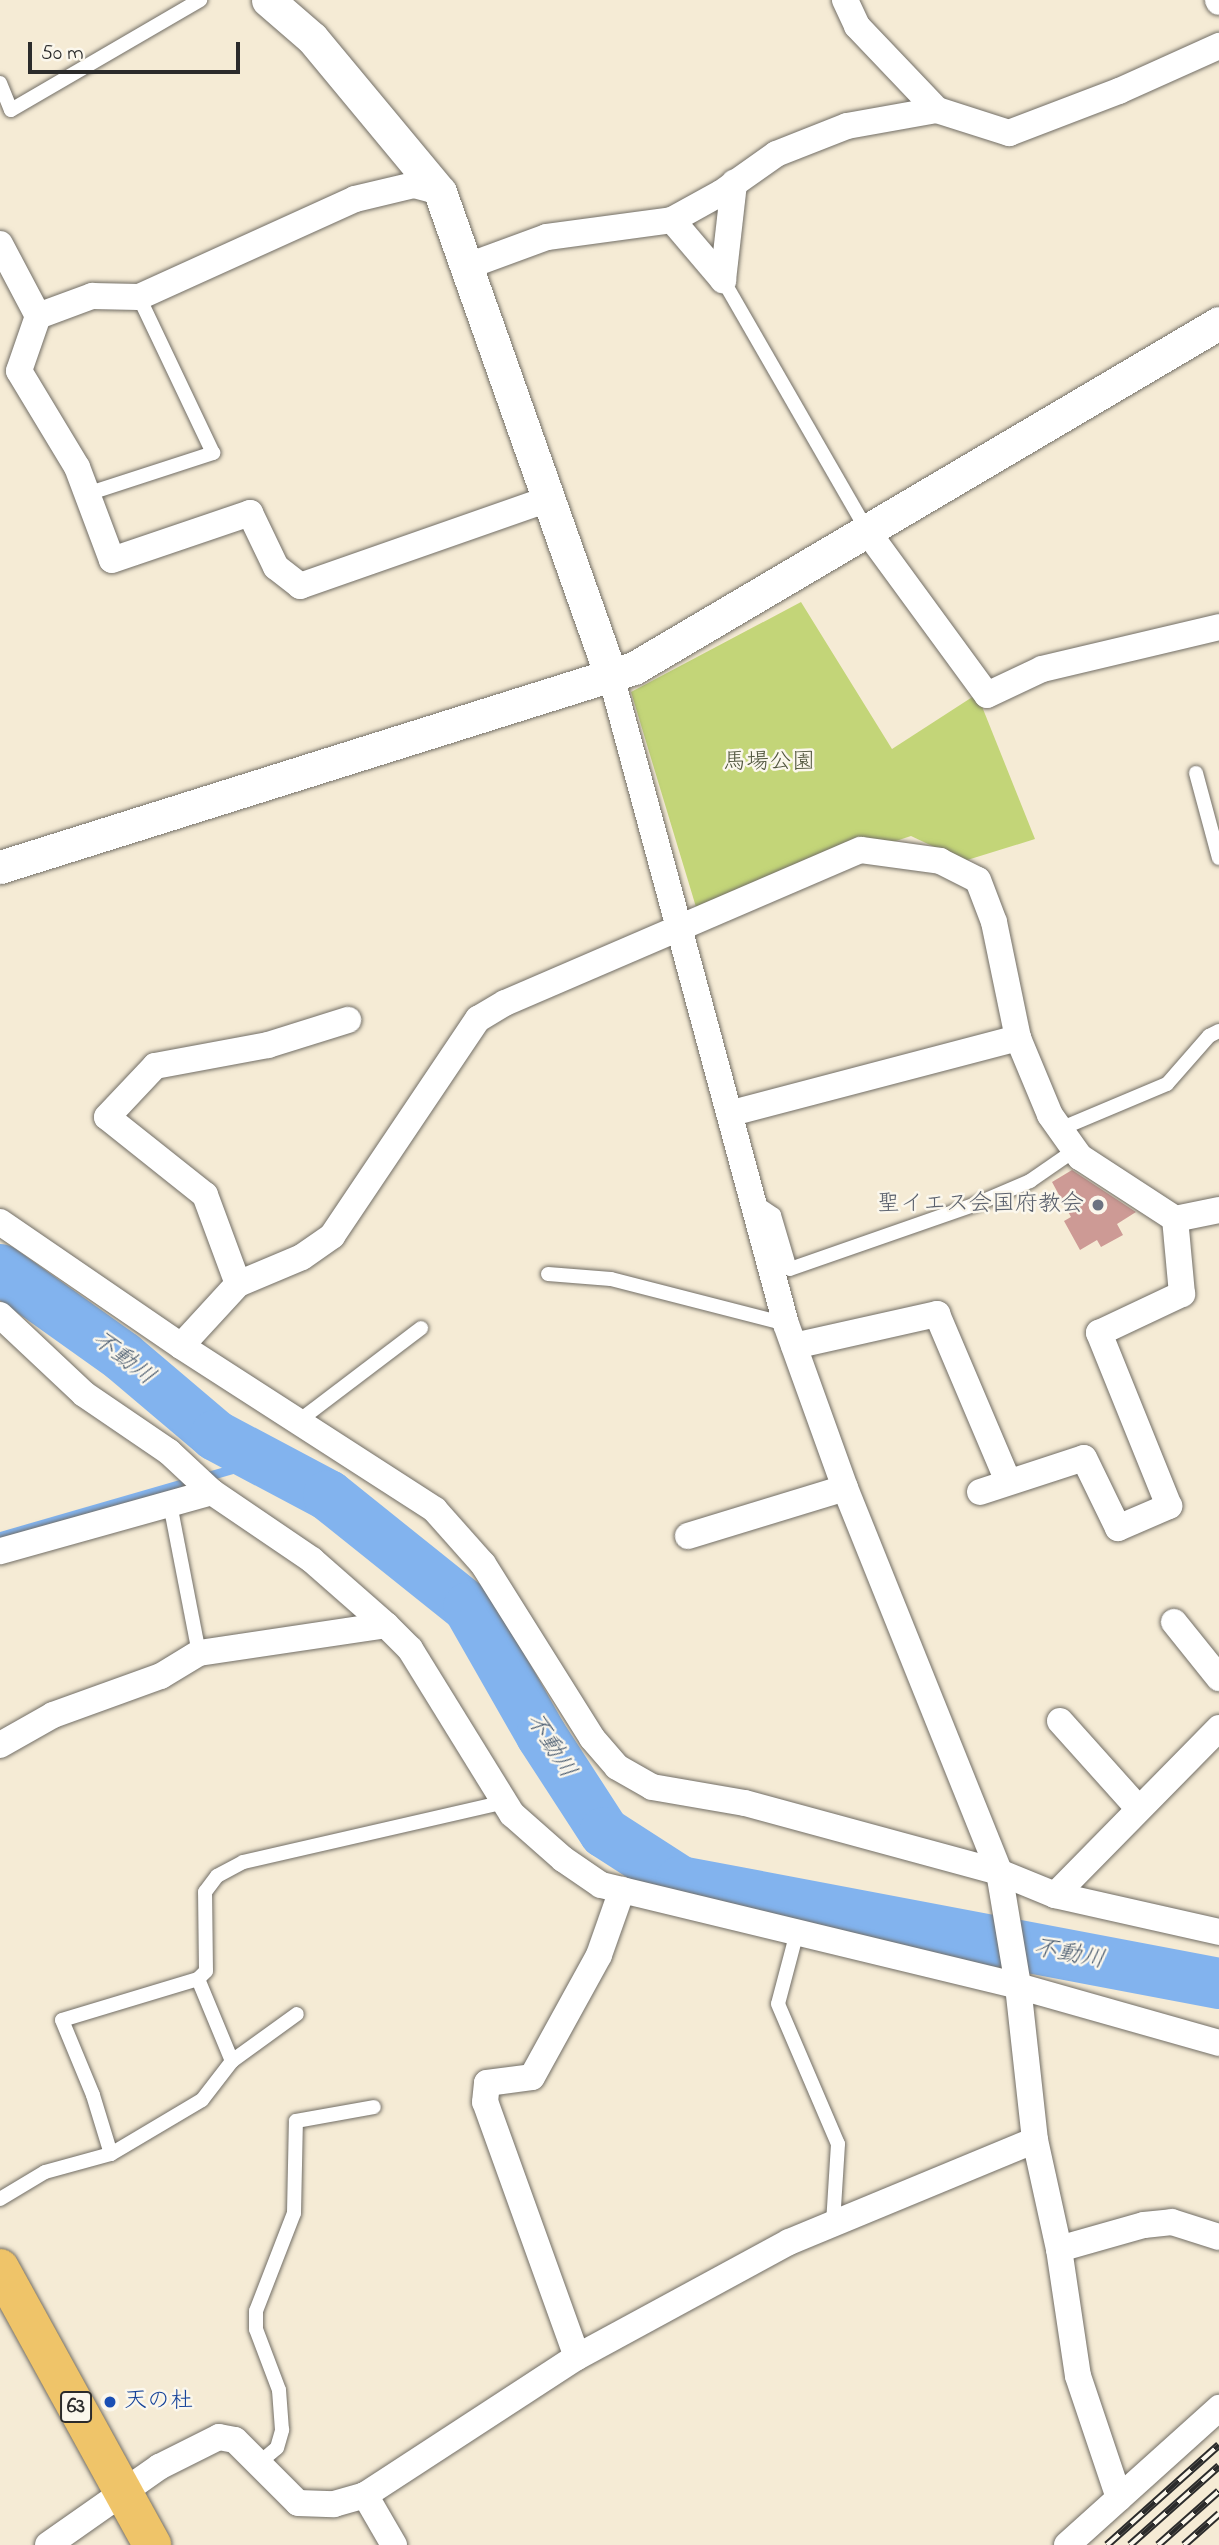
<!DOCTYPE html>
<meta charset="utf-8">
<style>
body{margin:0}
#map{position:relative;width:1219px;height:2545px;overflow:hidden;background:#f5ebd5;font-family:"Indie Flower","Klee One",sans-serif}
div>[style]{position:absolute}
.green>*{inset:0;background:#c3d578}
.stream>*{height:9px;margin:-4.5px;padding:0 4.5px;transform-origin:4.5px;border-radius:4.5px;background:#82b3ee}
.river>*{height:51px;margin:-25.5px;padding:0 25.5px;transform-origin:25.5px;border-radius:25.5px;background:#82b3ee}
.building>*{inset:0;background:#cd9a95}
.roads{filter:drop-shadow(0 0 2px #726e66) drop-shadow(0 0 2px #726e66)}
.service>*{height:14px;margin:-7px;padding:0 7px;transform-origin:7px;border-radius:7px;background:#fff}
.minor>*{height:26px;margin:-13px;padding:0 13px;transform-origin:13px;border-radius:13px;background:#fff}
.tertiary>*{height:33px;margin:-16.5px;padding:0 16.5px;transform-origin:16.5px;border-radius:16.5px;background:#fff}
.primary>*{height:38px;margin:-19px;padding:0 19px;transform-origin:19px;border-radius:19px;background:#efc469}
.rail>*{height:8px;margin-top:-4px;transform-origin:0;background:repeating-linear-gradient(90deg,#fbf7ec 0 16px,#2b2b2b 0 32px);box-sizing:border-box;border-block:2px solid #2b2b2b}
.dots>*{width:19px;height:19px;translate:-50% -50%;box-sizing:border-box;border:4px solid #fbf7ec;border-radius:50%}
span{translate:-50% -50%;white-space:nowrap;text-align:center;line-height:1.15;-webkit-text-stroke:5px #fbf7ec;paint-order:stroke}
.shield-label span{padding:2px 5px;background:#fbf7ec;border:2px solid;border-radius:5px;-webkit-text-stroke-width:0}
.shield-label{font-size:21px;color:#2b2b2b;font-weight:700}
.park-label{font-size:23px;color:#51563e}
.worship-label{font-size:23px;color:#5b616d}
.right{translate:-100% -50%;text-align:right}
.transit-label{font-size:23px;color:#164399}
.left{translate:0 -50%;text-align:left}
.water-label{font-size:24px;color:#495b6f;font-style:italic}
.scale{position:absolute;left:28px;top:42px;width:212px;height:32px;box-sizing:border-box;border:4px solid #2b2b2b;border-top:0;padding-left:9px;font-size:21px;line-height:24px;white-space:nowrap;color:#2b2b2b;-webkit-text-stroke:5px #fbf7ec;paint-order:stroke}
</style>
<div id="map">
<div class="green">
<i style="clip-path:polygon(801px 602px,892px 749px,977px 694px,1035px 839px,964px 861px,911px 836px,696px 907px,631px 692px)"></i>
</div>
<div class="stream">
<i style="left:0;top:1536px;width:275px;rotate:-16.1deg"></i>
</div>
<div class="river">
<i style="left:0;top:1269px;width:150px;rotate:35.5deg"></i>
<i style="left:122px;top:1356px;width:122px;rotate:40.3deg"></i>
<i style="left:215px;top:1435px;width:128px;rotate:28deg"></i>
<i style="left:328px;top:1495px;width:179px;rotate:38.7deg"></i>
<i style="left:468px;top:1607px;width:147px;rotate:60.3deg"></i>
<i style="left:541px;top:1735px;width:116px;rotate:57deg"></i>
<i style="left:604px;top:1832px;width:90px;rotate:32.8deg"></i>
<i style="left:680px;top:1881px;width:549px;rotate:10.72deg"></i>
</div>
<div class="building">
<i style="clip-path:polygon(1072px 1170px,1136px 1212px,1117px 1224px,1123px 1235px,1101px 1247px,1097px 1240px,1080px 1250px,1064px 1221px,1071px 1217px,1052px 1182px)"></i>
</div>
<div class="roads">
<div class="service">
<i style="left:0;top:83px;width:29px;rotate:68deg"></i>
<i style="left:11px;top:110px;width:219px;rotate:-30.2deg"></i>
<i style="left:723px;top:280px;width:289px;rotate:60.1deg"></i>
<i style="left:87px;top:494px;width:133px;rotate:-18deg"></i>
<i style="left:213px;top:453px;width:173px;rotate:-115.4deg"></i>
<i style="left:1196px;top:773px;width:88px;rotate:74.9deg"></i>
<i style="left:1060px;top:1129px;width:116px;rotate:-22.8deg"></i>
<i style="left:1167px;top:1084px;width:64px;rotate:-48.8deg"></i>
<i style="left:1209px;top:1036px;width:11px;rotate:-27deg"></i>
<i style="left:755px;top:1202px;width:23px;rotate:34deg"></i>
<i style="left:774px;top:1215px;width:56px;rotate:73.5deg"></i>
<i style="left:790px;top:1269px;width:200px;rotate:-19.2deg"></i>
<i style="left:979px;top:1203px;width:56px;rotate:-23.3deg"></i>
<i style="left:1030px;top:1181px;width:55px;rotate:-34.6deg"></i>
<i style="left:548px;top:1274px;width:63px;rotate:4.5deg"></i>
<i style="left:611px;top:1279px;width:181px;rotate:14.4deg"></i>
<i style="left:300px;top:1420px;width:152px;rotate:-37.2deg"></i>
<i style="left:170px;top:1504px;width:152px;rotate:79deg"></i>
<i style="left:797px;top:1932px;width:74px;rotate:104.8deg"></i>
<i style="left:778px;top:2004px;width:152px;rotate:66.8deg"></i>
<i style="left:838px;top:2144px;width:79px;rotate:93.6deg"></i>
<i style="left:198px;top:1979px;width:11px;rotate:-45deg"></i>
<i style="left:206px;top:1971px;width:79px;rotate:-90.7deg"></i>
<i style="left:205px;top:1892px;width:20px;rotate:-53deg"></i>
<i style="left:217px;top:1876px;width:30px;rotate:-28deg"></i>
<i style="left:243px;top:1862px;width:269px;rotate:-12.9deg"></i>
<i style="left:111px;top:2154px;width:62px;rotate:-107deg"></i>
<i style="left:93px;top:2095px;width:81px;rotate:-112.5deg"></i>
<i style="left:62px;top:2020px;width:142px;rotate:-16.8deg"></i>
<i style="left:198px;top:1979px;width:89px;rotate:67.5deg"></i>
<i style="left:0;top:2199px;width:52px;rotate:-31deg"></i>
<i style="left:45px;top:2172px;width:68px;rotate:-15.3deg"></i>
<i style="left:111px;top:2154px;width:106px;rotate:-30.7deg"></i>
<i style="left:202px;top:2100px;width:49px;rotate:-52.4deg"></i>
<i style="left:232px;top:2061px;width:80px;rotate:-35.9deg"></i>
<i style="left:259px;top:2463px;width:23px;rotate:-40deg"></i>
<i style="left:277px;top:2448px;width:19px;rotate:-74deg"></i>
<i style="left:282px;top:2430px;width:40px;rotate:-94.3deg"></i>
<i style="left:279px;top:2390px;width:65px;rotate:-110.7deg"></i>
<i style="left:256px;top:2329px;width:18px;rotate:-90deg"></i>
<i style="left:256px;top:2311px;width:105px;rotate:-68.8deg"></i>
<i style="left:294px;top:2213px;width:92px;rotate:-88.8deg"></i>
<i style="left:296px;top:2121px;width:79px;rotate:-10.2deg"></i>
</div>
<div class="minor">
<i style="left:845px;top:0;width:29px;rotate:65deg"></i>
<i style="left:857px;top:26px;width:116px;rotate:46.4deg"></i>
<i style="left:1218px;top:0;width:2px;rotate:63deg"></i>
<i style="left:672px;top:220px;width:79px;rotate:49.6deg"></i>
<i style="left:0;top:244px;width:81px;rotate:62.2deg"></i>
<i style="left:38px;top:316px;width:58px;rotate:109.1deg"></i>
<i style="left:19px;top:371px;width:112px;rotate:58.9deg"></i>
<i style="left:77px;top:467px;width:99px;rotate:69.4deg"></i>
<i style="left:112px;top:560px;width:146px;rotate:-18.8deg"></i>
<i style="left:250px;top:513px;width:60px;rotate:64.3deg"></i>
<i style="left:276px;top:567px;width:31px;rotate:38deg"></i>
<i style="left:300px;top:586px;width:261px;rotate:-19.3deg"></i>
<i style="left:468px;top:266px;width:84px;rotate:-20.2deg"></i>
<i style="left:547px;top:237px;width:126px;rotate:-7.7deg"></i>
<i style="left:672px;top:220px;width:56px;rotate:-28.9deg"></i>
<i style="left:721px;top:193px;width:67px;rotate:-35.3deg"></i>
<i style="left:776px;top:154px;width:76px;rotate:-21.5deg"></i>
<i style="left:847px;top:126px;width:91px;rotate:-10.1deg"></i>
<i style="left:937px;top:110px;width:76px;rotate:17.7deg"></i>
<i style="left:1009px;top:133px;width:118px;rotate:-20.9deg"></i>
<i style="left:1119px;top:91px;width:110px;rotate:-24.2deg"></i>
<i style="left:723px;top:280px;width:98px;rotate:-83.5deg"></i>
<i style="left:38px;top:316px;width:58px;rotate:-20.3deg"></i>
<i style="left:92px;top:296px;width:47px;rotate:1.2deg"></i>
<i style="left:139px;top:297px;width:237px;rotate:-24.4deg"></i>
<i style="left:355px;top:199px;width:61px;rotate:-13.3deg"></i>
<i style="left:414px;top:185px;width:27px;rotate:15deg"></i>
<i style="left:867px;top:531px;width:203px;rotate:53.8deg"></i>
<i style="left:987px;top:695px;width:61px;rotate:-25.3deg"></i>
<i style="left:1042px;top:669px;width:182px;rotate:-13.3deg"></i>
<i style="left:611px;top:676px;width:671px;rotate:74.89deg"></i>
<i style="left:786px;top:1324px;width:174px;rotate:70.2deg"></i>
<i style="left:845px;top:1488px;width:414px;rotate:68.1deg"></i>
<i style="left:999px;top:1872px;width:116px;rotate:80.5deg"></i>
<i style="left:1018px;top:1986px;width:155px;rotate:83.7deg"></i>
<i style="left:1035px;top:2140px;width:112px;rotate:77.6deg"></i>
<i style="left:1059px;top:2249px;width:128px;rotate:81.5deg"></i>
<i style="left:1078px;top:2376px;width:129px;rotate:71.4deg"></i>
<i style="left:732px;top:1113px;width:296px;rotate:-14.7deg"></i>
<i style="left:1018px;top:1038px;width:83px;rotate:67.4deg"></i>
<i style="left:1050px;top:1115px;width:52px;rotate:54.5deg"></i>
<i style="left:1080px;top:1157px;width:113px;rotate:33.1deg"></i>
<i style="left:1175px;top:1219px;width:45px;rotate:-11.6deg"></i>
<i style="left:0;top:1222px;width:219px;rotate:34.4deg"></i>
<i style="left:181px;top:1346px;width:302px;rotate:32.8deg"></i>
<i style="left:435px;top:1510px;width:72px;rotate:48.4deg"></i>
<i style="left:483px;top:1564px;width:205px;rotate:57.9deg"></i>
<i style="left:592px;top:1738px;width:38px;rotate:49deg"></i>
<i style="left:617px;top:1767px;width:40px;rotate:29.7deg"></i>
<i style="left:652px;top:1787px;width:94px;rotate:9.8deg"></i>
<i style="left:745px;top:1803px;width:263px;rotate:15.2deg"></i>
<i style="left:999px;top:1872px;width:61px;rotate:22.3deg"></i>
<i style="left:1055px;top:1895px;width:168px;rotate:12.7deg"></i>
<i style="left:238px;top:1284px;width:95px;rotate:-110.3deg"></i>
<i style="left:205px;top:1195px;width:125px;rotate:-141.5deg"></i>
<i style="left:107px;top:1117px;width:70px;rotate:-46.7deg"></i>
<i style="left:155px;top:1066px;width:115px;rotate:-10.5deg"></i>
<i style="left:268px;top:1045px;width:84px;rotate:-17.4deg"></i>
<i style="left:0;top:1315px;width:115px;rotate:43.2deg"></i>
<i style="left:84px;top:1394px;width:103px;rotate:34.3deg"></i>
<i style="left:169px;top:1452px;width:59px;rotate:42.9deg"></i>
<i style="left:212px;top:1492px;width:220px;rotate:164.4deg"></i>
<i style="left:181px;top:1346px;width:84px;rotate:-47.4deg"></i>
<i style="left:238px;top:1284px;width:69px;rotate:-22.9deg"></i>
<i style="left:302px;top:1257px;width:37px;rotate:-35deg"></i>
<i style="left:332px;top:1236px;width:262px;rotate:-56.1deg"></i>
<i style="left:478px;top:1019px;width:31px;rotate:-31deg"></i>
<i style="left:505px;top:1003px;width:387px;rotate:-23.3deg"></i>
<i style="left:861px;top:850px;width:80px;rotate:7.9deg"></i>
<i style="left:940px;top:861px;width:42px;rotate:26.6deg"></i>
<i style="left:978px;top:880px;width:45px;rotate:69.1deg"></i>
<i style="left:994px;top:922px;width:118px;rotate:78.3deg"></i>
<i style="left:794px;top:1346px;width:147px;rotate:-12.6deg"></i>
<i style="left:937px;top:1314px;width:181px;rotate:67deg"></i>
<i style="left:212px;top:1492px;width:121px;rotate:34.2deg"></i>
<i style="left:312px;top:1560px;width:98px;rotate:41.3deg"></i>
<i style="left:980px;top:1492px;width:109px;rotate:-18.1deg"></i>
<i style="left:1084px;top:1458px;width:78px;rotate:64.1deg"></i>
<i style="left:1118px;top:1528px;width:56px;rotate:-23.3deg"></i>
<i style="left:1169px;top:1506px;width:187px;rotate:-112deg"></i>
<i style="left:1099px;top:1333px;width:92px;rotate:-25.2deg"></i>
<i style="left:1182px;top:1294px;width:75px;rotate:-95.3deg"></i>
<i style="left:688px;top:1536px;width:164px;rotate:-17deg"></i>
<i style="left:1174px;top:1622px;width:72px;rotate:51.2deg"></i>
<i style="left:1060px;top:1721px;width:118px;rotate:48.1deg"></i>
<i style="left:0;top:1745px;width:61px;rotate:-29.5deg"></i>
<i style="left:53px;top:1715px;width:115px;rotate:-19.9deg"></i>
<i style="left:161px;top:1676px;width:44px;rotate:-31.2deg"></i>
<i style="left:199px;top:1653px;width:189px;rotate:-8.5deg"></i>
<i style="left:386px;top:1625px;width:34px;rotate:45deg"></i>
<i style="left:410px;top:1649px;width:194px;rotate:58.3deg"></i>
<i style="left:512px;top:1814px;width:68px;rotate:41.4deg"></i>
<i style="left:563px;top:1859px;width:46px;rotate:34.4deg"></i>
<i style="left:601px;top:1885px;width:429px;rotate:13.6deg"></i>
<i style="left:1018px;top:1986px;width:209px;rotate:15.8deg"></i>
<i style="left:1055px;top:1895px;width:234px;rotate:-45.5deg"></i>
<i style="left:1059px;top:2249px;width:88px;rotate:-15.8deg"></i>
<i style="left:1144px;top:2225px;width:28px;rotate:-6deg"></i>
<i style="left:1172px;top:2222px;width:49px;rotate:17.7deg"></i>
<i style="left:577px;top:2357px;width:241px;rotate:-28.5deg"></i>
<i style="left:789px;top:2242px;width:266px;rotate:-22.5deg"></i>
<i style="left:48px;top:2545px;width:136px;rotate:-35.1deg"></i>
<i style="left:159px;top:2467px;width:67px;rotate:-26.6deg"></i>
<i style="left:219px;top:2437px;width:16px;rotate:11deg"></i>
<i style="left:235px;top:2440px;width:89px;rotate:45deg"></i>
<i style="left:298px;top:2503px;width:36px;rotate:2deg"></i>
<i style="left:334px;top:2504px;width:32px;rotate:-16deg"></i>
<i style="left:394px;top:2545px;width:58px;rotate:-120.1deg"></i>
<i style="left:365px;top:2495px;width:253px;rotate:-33.1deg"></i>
<i style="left:577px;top:2357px;width:271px;rotate:-109.8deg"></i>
<i style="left:485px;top:2102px;width:19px;rotate:-84deg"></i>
<i style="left:487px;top:2083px;width:45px;rotate:-7.6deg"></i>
<i style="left:532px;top:2077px;width:139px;rotate:-61.2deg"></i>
<i style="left:599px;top:1955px;width:69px;rotate:-70.5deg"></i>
<i style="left:1067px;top:2545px;width:205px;rotate:-42deg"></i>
</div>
<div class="tertiary">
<i style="left:268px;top:0;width:58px;rotate:40.8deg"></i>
<i style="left:312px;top:38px;width:200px;rotate:50.3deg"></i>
<i style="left:440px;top:192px;width:513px;rotate:70.54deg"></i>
<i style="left:0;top:867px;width:664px;rotate:-17.43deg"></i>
<i style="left:634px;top:668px;width:679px;rotate:-30.53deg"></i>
</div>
<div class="primary">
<i style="left:0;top:2268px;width:316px;rotate:61.2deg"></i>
</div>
</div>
<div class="rail">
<i style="left:1107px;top:2545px;width:150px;rotate:-41.8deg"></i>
<i style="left:1130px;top:2545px;width:119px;rotate:-41.6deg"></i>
<i style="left:1158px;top:2545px;width:81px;rotate:-41.5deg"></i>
<i style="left:1184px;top:2545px;width:47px;rotate:-41.5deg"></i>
</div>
<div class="dots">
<i style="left:1098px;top:1205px;background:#6b7280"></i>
<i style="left:110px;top:2402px;background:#1a4fb4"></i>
</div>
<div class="shield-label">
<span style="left:76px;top:2407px">63</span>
</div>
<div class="park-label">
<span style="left:769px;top:763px">馬場公園</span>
</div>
<div class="worship-label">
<span class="right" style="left:1084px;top:1205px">聖イエス会国府教会</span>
</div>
<div class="transit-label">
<span class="left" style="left:124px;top:2402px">天の杜</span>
</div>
<div class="water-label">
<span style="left:123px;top:1359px;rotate:38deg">不動川</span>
<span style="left:550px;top:1746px;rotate:58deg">不動川</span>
<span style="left:1069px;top:1955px;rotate:11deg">不動川</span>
</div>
<div class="scale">50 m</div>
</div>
